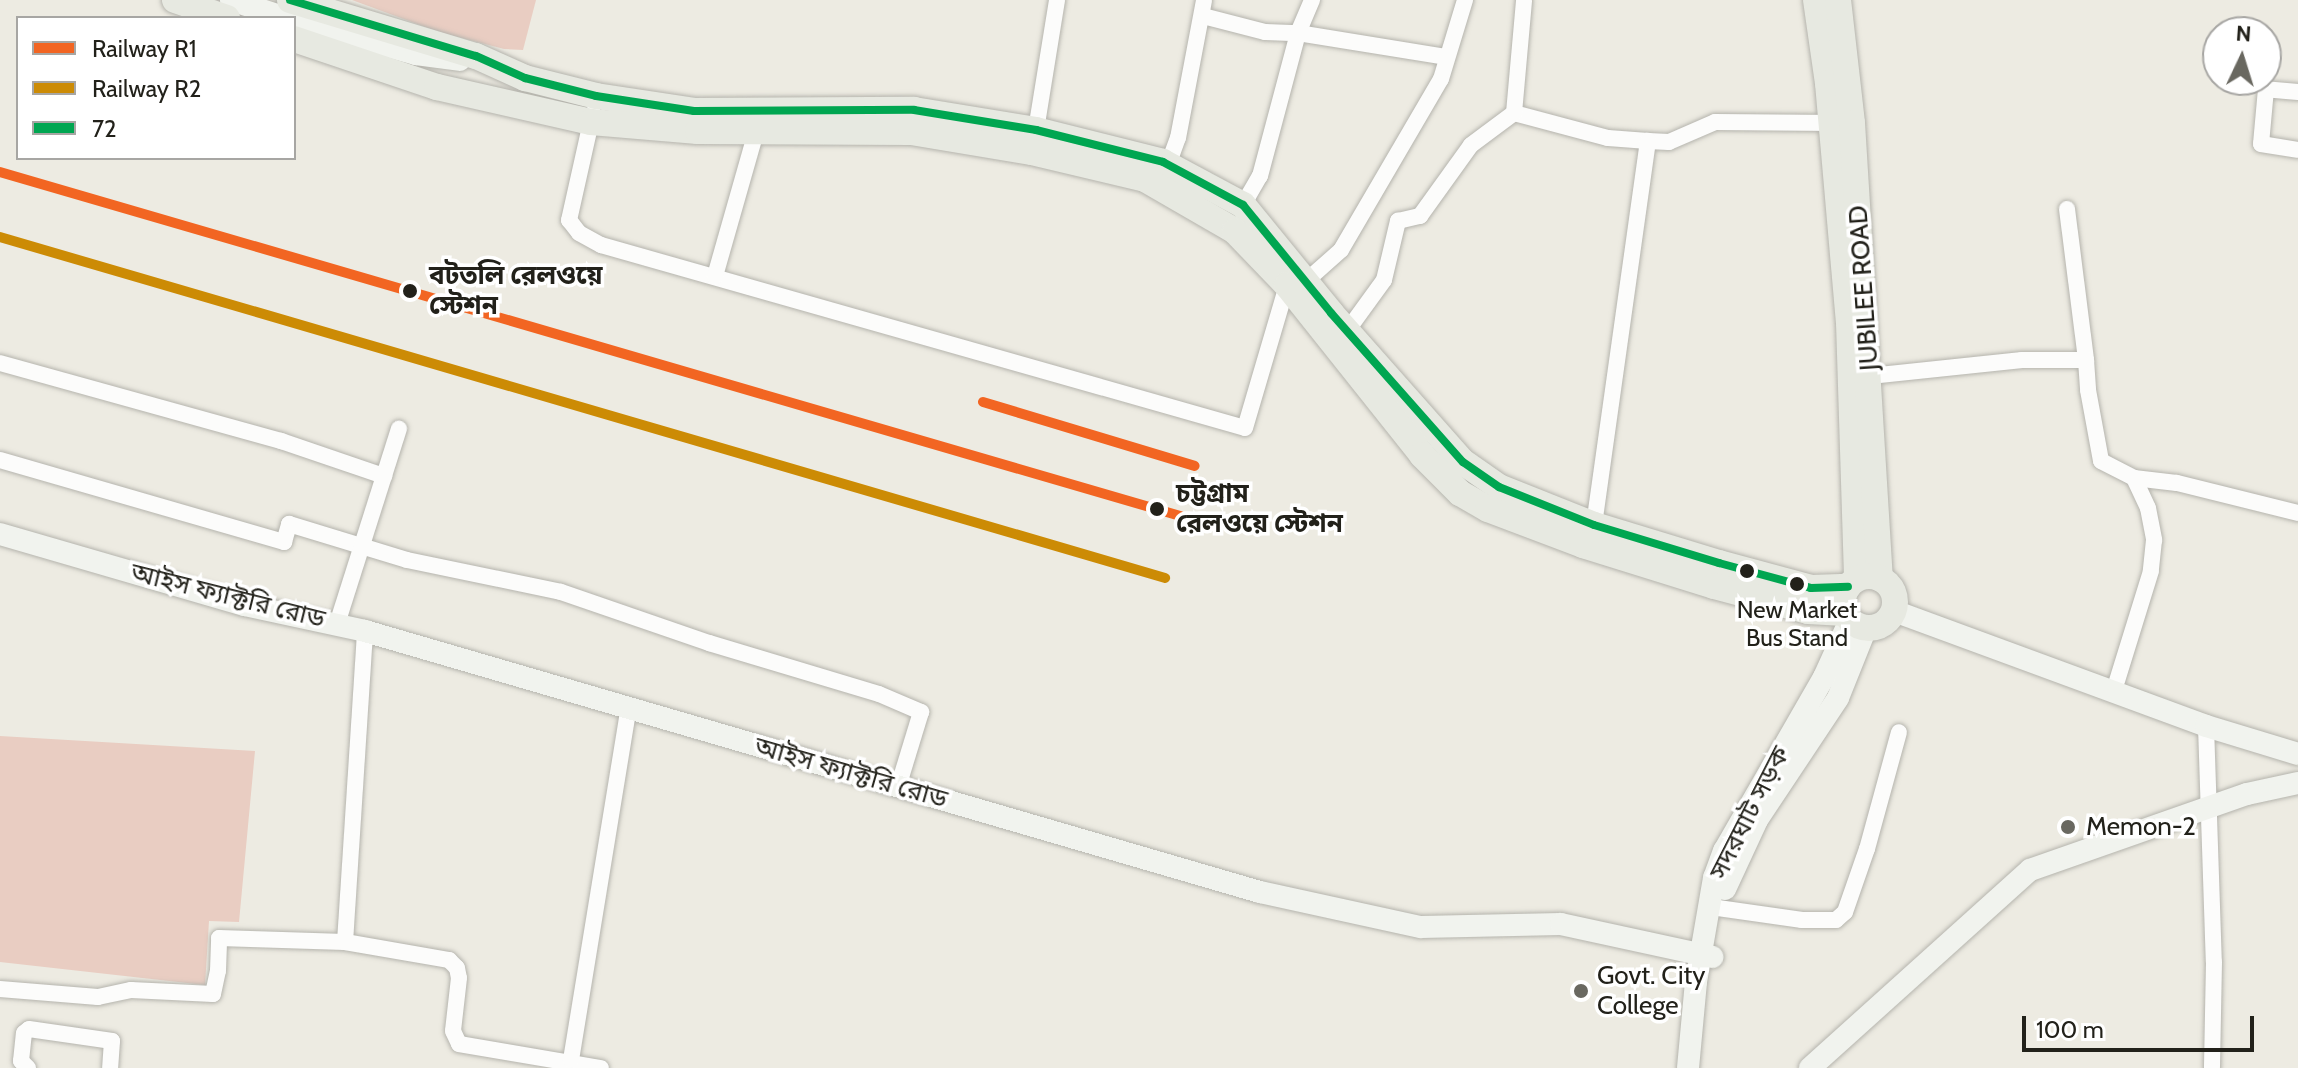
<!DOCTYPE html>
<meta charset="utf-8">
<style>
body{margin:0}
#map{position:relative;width:2298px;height:1068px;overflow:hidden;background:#edebe2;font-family:Cabin,"Noto Sans Bengali",sans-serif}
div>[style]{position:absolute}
.green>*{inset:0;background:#e9cdc2}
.roads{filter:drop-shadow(0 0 2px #b5b4ad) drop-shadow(0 0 2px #b5b4ad)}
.street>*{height:16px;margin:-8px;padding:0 8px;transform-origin:8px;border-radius:8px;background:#fcfcfb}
.secondary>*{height:22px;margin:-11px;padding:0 11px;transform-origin:11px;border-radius:11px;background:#f1f3ee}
.primary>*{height:26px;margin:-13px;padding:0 13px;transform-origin:13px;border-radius:13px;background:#e7e9e1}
.primary>.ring{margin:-13px;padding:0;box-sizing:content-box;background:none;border:26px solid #e7e9e1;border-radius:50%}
.bus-1>*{height:8px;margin:-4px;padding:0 4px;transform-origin:4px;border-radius:4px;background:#00a651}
.rail-1>*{height:10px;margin:-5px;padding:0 5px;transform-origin:5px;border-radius:5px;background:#f26522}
.rail-2>*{height:10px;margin:-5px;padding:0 5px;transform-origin:5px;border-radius:5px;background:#cc8b05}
.dots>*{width:22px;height:22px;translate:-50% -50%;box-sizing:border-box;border:4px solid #fff;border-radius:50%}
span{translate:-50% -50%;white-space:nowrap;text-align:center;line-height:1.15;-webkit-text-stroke:7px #fff;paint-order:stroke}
.bus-label{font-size:24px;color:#22211a}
.stop-label{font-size:26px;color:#22211a;font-weight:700}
.left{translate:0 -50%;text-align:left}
.street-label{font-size:26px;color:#22211a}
.poi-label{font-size:26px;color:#22211a}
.legend{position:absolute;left:16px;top:16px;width:280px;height:144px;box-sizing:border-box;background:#fff;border:2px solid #a7a6a3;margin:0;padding:10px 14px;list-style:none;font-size:24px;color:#22211a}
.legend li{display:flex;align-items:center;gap:16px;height:40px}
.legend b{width:40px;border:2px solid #a7a6a3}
.north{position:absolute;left:2202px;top:16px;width:80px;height:80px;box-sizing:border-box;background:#fff;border:2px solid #a7a6a3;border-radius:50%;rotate:4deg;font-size:22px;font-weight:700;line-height:32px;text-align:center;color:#22211a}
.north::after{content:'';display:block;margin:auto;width:28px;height:36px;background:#696860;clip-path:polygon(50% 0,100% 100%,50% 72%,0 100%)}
.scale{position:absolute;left:2022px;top:1016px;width:232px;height:36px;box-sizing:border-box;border:4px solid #22211a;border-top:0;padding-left:10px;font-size:24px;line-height:28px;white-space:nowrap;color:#22211a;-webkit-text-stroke:6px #fff;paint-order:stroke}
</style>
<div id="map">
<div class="green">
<i style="clip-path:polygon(352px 0,536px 0,523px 50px,504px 49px,439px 32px)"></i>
<i style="clip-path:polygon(0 736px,255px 751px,239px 922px,209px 921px,205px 985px,0 962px)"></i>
</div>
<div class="roads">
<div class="street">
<i style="left:1203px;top:16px;width:64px;rotate:14.5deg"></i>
<i style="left:1265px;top:32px;width:33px;rotate:2deg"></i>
<i style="left:1298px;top:33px;width:151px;rotate:9.2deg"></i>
<i style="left:2298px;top:92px;width:32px;rotate:-175deg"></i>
<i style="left:2266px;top:89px;width:55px;rotate:95.2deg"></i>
<i style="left:2261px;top:144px;width:37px;rotate:9deg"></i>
<i style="left:593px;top:113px;width:110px;rotate:102.6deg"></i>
<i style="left:569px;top:220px;width:16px;rotate:52deg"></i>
<i style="left:579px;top:233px;width:25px;rotate:29deg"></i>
<i style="left:601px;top:245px;width:669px;rotate:15.86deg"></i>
<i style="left:1245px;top:428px;width:149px;rotate:-73.6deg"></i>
<i style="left:1514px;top:113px;width:97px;rotate:14.9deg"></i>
<i style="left:1608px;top:138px;width:40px;rotate:4.3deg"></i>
<i style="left:1648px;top:141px;width:21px;rotate:3deg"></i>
<i style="left:1669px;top:142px;width:50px;rotate:-23.5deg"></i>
<i style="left:1715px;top:122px;width:122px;rotate:0.5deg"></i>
<i style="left:1036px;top:130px;width:132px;rotate:-80.8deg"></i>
<i style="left:1168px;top:165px;width:29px;rotate:-70deg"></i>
<i style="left:1178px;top:138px;width:140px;rotate:-79.3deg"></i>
<i style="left:1243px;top:205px;width:34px;rotate:-60deg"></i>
<i style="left:1260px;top:176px;width:148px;rotate:-75.1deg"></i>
<i style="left:1298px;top:33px;width:36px;rotate:-67deg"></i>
<i style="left:2067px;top:209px;width:152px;rotate:82.8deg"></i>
<i style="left:715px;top:276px;width:150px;rotate:-74.1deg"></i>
<i style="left:1305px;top:282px;width:48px;rotate:-41.6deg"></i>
<i style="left:1341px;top:250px;width:198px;rotate:-59.7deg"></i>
<i style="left:1441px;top:79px;width:83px;rotate:-73.1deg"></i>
<i style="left:1347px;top:331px;width:63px;rotate:-54deg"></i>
<i style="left:1384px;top:280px;width:61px;rotate:-76.7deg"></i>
<i style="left:1398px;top:221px;width:23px;rotate:-13deg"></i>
<i style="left:1420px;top:216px;width:87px;rotate:-54.3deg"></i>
<i style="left:1471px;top:145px;width:54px;rotate:-36.7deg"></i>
<i style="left:1514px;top:113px;width:113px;rotate:-84.9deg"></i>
<i style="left:0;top:363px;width:292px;rotate:15.5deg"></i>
<i style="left:281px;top:441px;width:109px;rotate:18.8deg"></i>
<i style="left:1870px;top:376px;width:153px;rotate:-6deg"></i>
<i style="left:2022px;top:360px;width:64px"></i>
<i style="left:2086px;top:360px;width:30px;rotate:86deg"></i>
<i style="left:2088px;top:390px;width:72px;rotate:79.6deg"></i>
<i style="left:2101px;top:461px;width:37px;rotate:27deg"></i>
<i style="left:2134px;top:478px;width:33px;rotate:65deg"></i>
<i style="left:2148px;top:508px;width:33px;rotate:79deg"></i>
<i style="left:2154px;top:540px;width:31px;rotate:96deg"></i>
<i style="left:2151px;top:571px;width:115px;rotate:107.2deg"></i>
<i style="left:0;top:460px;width:296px;rotate:16.1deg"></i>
<i style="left:284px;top:542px;width:19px;rotate:-74deg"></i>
<i style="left:289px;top:524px;width:123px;rotate:17deg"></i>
<i style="left:407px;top:560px;width:157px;rotate:11.7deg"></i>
<i style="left:561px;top:592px;width:157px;rotate:19deg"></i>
<i style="left:709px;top:643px;width:177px;rotate:16.7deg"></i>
<i style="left:879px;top:694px;width:46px;rotate:23.2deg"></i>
<i style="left:921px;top:712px;width:78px;rotate:107deg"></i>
<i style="left:2134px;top:478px;width:43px;rotate:6.6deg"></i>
<i style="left:2177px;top:483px;width:125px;rotate:13.9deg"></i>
<i style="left:1594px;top:525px;width:388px;rotate:-82deg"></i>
<i style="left:337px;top:624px;width:205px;rotate:-72.4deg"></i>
<i style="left:2206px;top:726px;width:236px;rotate:88.1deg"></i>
<i style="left:2214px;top:962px;width:106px;rotate:91.1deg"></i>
<i style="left:1718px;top:908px;width:85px;rotate:8.1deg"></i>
<i style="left:1802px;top:920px;width:34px"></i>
<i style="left:1836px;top:920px;width:12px;rotate:-42deg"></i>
<i style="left:1845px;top:912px;width:67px;rotate:-70.8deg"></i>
<i style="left:1867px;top:849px;width:121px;rotate:-74.7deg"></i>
<i style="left:345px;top:942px;width:312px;rotate:-86.3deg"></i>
<i style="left:0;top:989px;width:98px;rotate:4.7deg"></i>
<i style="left:98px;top:997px;width:34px;rotate:-12deg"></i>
<i style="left:131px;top:990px;width:82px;rotate:2.8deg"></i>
<i style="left:213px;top:994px;width:24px;rotate:-78deg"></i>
<i style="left:218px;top:971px;width:33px;rotate:-88deg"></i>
<i style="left:219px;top:938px;width:126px;rotate:1.8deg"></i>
<i style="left:345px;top:942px;width:106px;rotate:9.8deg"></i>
<i style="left:449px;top:960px;width:11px;rotate:45deg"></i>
<i style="left:457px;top:968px;width:10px;rotate:79deg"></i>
<i style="left:459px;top:978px;width:53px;rotate:96.5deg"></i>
<i style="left:453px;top:1031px;width:14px;rotate:65deg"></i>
<i style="left:459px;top:1044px;width:144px;rotate:9.6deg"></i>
<i style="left:571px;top:1060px;width:358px;rotate:-80.7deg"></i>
<i style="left:28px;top:1068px;width:10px;rotate:-135deg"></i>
<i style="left:21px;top:1061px;width:28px;rotate:-84deg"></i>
<i style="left:24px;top:1033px;width:6px;rotate:-39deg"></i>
<i style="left:29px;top:1029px;width:84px;rotate:8.2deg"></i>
<i style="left:112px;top:1041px;width:27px;rotate:94deg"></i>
</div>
<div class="secondary">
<i style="left:231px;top:0;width:58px;rotate:18.1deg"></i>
<i style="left:294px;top:20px;width:127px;rotate:15.6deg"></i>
<i style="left:416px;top:54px;width:44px;rotate:7.8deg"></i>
<i style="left:0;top:534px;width:255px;rotate:16.2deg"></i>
<i style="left:245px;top:605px;width:123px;rotate:12.2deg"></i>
<i style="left:365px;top:631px;width:932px;rotate:16.26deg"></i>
<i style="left:1260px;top:892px;width:165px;rotate:12.3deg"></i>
<i style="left:1421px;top:927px;width:140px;rotate:-1.2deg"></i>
<i style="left:1561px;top:924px;width:155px;rotate:12.3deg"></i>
<i style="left:1894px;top:611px;width:333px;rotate:20.2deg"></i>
<i style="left:2206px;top:726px;width:96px;rotate:16.9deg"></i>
<i style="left:1725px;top:889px;width:76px;rotate:-65.1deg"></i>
<i style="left:1757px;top:820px;width:146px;rotate:-56.4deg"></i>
<i style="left:1838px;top:698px;width:75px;rotate:-68.2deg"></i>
<i style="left:1688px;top:1068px;width:86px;rotate:-84.7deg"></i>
<i style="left:1696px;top:982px;width:106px;rotate:-80.2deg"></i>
<i style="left:1714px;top:878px;width:29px;rotate:-70deg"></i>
<i style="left:1724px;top:851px;width:201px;rotate:-60.1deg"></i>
<i style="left:1824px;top:677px;width:63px;rotate:-65.5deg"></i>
<i style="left:1810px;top:1068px;width:296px;rotate:-42deg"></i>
<i style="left:2030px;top:870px;width:230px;rotate:-19.3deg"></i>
<i style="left:2247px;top:794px;width:52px;rotate:-12.2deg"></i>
</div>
<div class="primary">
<i style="left:175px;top:0;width:55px;rotate:19.1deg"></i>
<i style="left:290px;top:0;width:194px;rotate:16.8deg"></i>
<i style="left:476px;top:56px;width:54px;rotate:24.2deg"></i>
<i style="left:525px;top:78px;width:73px;rotate:14.2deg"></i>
<i style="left:596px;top:96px;width:99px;rotate:8.7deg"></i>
<i style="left:694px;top:111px;width:220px;rotate:-0.3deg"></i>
<i style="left:914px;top:110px;width:124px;rotate:9.3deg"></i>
<i style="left:1036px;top:130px;width:131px;rotate:14.1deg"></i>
<i style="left:1163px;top:162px;width:91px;rotate:28.3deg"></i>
<i style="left:1243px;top:205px;width:139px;rotate:50.8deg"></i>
<i style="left:1331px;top:313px;width:199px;rotate:48.5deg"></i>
<i style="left:1463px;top:462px;width:44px;rotate:34.8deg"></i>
<i style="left:1499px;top:487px;width:102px;rotate:21.8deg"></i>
<i style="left:1594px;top:525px;width:131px;rotate:16.9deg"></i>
<i style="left:1719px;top:563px;width:95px;rotate:15.2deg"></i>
<i style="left:1811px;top:588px;width:37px;rotate:-2deg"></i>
<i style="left:1816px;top:0;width:84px;rotate:81.8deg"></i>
<i style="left:1828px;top:83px;width:240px;rotate:85deg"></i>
<i style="left:1849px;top:322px;width:256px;rotate:88.2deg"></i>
<i style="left:1838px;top:0;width:124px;rotate:83.5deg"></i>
<i style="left:1852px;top:123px;width:456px;rotate:86.5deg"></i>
<i style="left:294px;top:39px;width:151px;rotate:18.6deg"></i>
<i style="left:437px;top:87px;width:158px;rotate:12.8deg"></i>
<i style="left:591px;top:122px;width:107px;rotate:4.8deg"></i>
<i style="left:698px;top:131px;width:213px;rotate:0.3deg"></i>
<i style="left:911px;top:132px;width:123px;rotate:9.4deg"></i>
<i style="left:1032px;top:152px;width:116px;rotate:13.4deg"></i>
<i style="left:1145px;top:179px;width:104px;rotate:30deg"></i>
<i style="left:1235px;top:231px;width:75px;rotate:46.1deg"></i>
<i style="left:1287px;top:285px;width:217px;rotate:51.5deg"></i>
<i style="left:1422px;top:455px;width:54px;rotate:45deg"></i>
<i style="left:1460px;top:493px;width:32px;rotate:30deg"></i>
<i style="left:1488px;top:509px;width:102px;rotate:20.8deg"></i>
<i style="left:1583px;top:545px;width:137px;rotate:17.4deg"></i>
<i style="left:1714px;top:586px;width:97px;rotate:14.9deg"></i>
<i style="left:1808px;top:611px;width:37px;rotate:3deg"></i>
<i class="ring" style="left:1843px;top:576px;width:26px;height:26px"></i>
</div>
</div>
<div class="bus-1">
<i style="left:290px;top:0;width:194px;rotate:16.8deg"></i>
<i style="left:476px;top:56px;width:54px;rotate:24.2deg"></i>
<i style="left:525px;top:78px;width:73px;rotate:14.2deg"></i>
<i style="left:596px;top:96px;width:99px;rotate:8.7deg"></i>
<i style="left:694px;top:111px;width:220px;rotate:-0.3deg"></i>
<i style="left:914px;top:110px;width:124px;rotate:9.3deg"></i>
<i style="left:1036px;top:130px;width:131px;rotate:14.1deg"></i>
<i style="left:1163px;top:162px;width:91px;rotate:28.3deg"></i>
<i style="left:1243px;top:205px;width:139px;rotate:50.8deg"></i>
<i style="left:1331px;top:313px;width:199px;rotate:48.5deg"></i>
<i style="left:1463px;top:462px;width:44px;rotate:34.8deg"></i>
<i style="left:1499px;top:487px;width:102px;rotate:21.8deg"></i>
<i style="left:1594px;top:525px;width:131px;rotate:16.9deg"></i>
<i style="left:1719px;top:563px;width:95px;rotate:15.2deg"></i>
<i style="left:1811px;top:588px;width:37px;rotate:-2deg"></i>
</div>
<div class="rail-1">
<i style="left:0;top:172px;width:1233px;rotate:16.25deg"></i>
<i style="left:983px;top:402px;width:221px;rotate:16.8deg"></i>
</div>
<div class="rail-2">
<i style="left:0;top:237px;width:1214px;rotate:16.31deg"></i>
</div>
<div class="dots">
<i style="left:410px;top:291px;background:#22211a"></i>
<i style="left:1157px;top:509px;background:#22211a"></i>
<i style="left:1747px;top:571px;background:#22211a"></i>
<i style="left:1797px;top:584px;background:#22211a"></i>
<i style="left:2068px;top:827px;background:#696860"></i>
<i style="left:1581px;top:991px;background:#696860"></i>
</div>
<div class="bus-label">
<span style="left:1797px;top:624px">New Market<br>Bus Stand</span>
</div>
<div class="stop-label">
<span class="left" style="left:429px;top:291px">বটতলি রেলওয়ে<br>স্টেশন</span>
<span class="left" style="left:1176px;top:509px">চট্টগ্রাম<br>রেলওয়ে স্টেশন</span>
</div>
<div class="street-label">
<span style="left:1864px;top:288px;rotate:-94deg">JUBILEE ROAD</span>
<span style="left:228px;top:596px;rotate:14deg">আইস ফ্যাক্টরি রোড</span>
<span style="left:851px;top:773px;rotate:16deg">আইস ফ্যাক্টরি রোড</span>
<span style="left:1750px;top:813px;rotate:-63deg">সদরঘাট সড়ক</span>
</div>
<div class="poi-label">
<span class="left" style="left:2086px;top:827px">Memon-2</span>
<span class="left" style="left:1597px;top:991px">Govt. City<br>College</span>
</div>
<ul class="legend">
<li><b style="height:10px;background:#f26522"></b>Railway R1</li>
<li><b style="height:10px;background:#cc8b05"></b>Railway R2</li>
<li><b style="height:10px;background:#00a651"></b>72</li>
</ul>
<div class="north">N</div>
<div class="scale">100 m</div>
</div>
